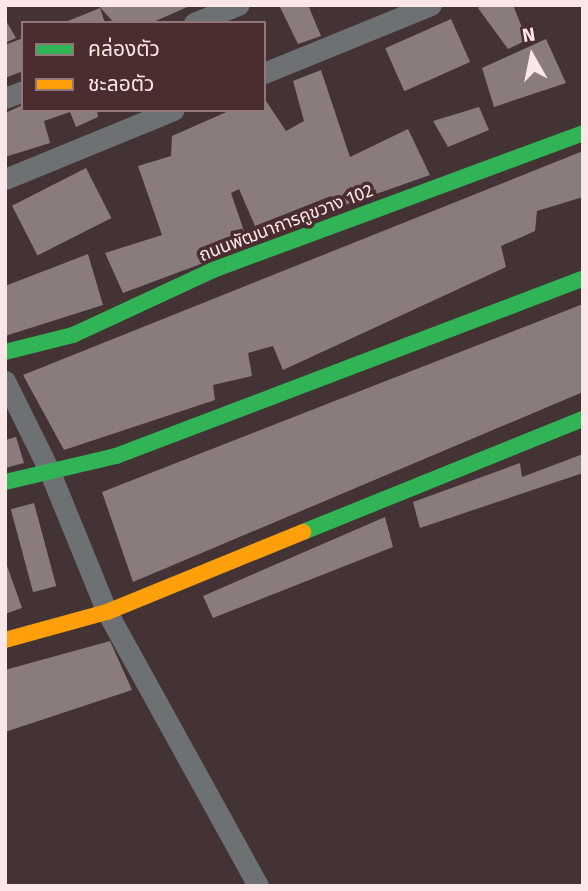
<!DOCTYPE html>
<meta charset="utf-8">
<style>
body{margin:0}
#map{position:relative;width:588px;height:891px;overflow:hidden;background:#443335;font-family:"Fira Sans","Noto Sans Thai",sans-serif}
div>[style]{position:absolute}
.building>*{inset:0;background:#8a7b7c;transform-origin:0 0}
.street>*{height:21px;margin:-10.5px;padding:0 10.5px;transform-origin:10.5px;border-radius:10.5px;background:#6e7173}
.fast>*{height:16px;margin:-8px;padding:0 8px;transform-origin:8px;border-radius:8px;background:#30b455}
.slow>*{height:16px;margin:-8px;padding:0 8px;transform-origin:8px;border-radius:8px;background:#ff9f0a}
span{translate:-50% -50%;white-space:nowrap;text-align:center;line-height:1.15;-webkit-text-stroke:7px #4b2c2f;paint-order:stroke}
.street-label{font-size:18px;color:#fce7e8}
.frame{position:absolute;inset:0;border:7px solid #fce7e8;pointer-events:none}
.legend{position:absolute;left:21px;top:21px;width:245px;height:91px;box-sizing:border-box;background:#4b2c2f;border:2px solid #927779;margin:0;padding:9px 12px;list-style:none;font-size:21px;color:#fce7e8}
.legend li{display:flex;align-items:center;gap:14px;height:35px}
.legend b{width:35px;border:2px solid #927779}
.north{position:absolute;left:497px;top:21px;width:70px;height:70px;-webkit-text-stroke:5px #4b2c2f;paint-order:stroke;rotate:351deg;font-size:19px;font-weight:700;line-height:28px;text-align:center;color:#fce7e8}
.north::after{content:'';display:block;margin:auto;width:24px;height:32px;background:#fce7e8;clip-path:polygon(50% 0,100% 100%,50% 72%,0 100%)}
</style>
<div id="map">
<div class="building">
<i style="clip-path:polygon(98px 5px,192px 5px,151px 23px,114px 23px)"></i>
<i style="clip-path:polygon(279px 5px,308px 5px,321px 36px,298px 44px)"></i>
<i style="clip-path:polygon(482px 5px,513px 5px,527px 40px,508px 49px,478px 8px)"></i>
<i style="clip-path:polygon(100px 8px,105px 23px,63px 23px)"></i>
<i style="clip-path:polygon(5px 19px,16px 38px,5px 43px)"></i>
<i style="left:451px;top:19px;width:47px;height:72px;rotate:66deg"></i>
<i style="clip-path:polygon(23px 38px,23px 71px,5px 78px,5px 45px)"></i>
<i style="clip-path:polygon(546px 39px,566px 83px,494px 107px,482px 68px)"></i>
<i style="clip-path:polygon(321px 70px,350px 157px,408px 129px,430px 175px,342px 206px,331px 196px,255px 226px,239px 189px,231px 193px,244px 231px,212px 249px,214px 259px,123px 293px,105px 253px,162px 235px,138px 166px,171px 156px,172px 136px,231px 110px,264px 110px,264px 98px,286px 131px,304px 121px,293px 81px)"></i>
<i style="clip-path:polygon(23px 105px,23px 110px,97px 110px,98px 117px,76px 127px,70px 112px,44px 121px,50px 143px,5px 157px,5px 113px)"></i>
<i style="clip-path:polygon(479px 107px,489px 130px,448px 147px,433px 121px)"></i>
<i style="clip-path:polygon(583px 151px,583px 197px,537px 211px,535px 231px,501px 246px,506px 267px,283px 370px,273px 346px,248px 353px,252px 376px,213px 385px,215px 400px,64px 450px,23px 375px)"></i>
<i style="left:86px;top:168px;width:56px;height:83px;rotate:63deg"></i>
<i style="clip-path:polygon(88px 254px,103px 305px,5px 336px,5px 286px)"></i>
<i style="clip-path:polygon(583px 304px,583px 392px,133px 582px,102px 492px)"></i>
<i style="clip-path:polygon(16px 437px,24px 463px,5px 468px,5px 440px)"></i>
<i style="clip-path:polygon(583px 454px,583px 473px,420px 528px,413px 502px,520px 463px,522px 477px)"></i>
<i style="left:34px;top:503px;width:86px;height:24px;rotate:75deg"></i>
<i style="clip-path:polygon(385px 517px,393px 547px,213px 618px,203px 596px)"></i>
<i style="clip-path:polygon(5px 560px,22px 608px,5px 614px)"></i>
<i style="clip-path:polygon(110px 641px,132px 690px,5px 732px,5px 670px)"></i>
</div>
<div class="street">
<i style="left:194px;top:23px;width:48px;rotate:-22.2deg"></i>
<i style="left:264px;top:73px;width:180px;rotate:-22.2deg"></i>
<i style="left:5px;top:98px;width:19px;rotate:-21deg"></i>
<i style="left:5px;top:179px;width:182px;rotate:-22.3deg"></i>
<i style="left:5px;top:381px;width:99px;rotate:63.7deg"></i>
<i style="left:49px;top:470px;width:153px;rotate:67.8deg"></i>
<i style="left:107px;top:612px;width:313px;rotate:61.1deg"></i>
</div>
<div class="fast">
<i style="left:5px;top:352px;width:70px;rotate:-14deg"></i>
<i style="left:73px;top:335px;width:154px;rotate:-24.9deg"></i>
<i style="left:213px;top:270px;width:395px;rotate:-20.3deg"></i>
<i style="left:5px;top:482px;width:114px;rotate:-13.2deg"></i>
<i style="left:116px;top:456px;width:499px;rotate:-20.8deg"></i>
<i style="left:303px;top:532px;width:302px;rotate:-22deg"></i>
</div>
<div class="slow">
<i style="left:5px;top:640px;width:106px;rotate:-15.4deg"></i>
<i style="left:107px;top:612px;width:212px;rotate:-22.2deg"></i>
</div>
<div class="street-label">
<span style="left:286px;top:223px;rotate:-21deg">ถนนพัฒนาการคูขวาง 102</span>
</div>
<div class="frame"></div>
<ul class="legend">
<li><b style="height:9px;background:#30b455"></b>คล่องตัว</li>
<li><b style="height:9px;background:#ff9f0a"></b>ชะลอตัว</li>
</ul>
<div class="north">N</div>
</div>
